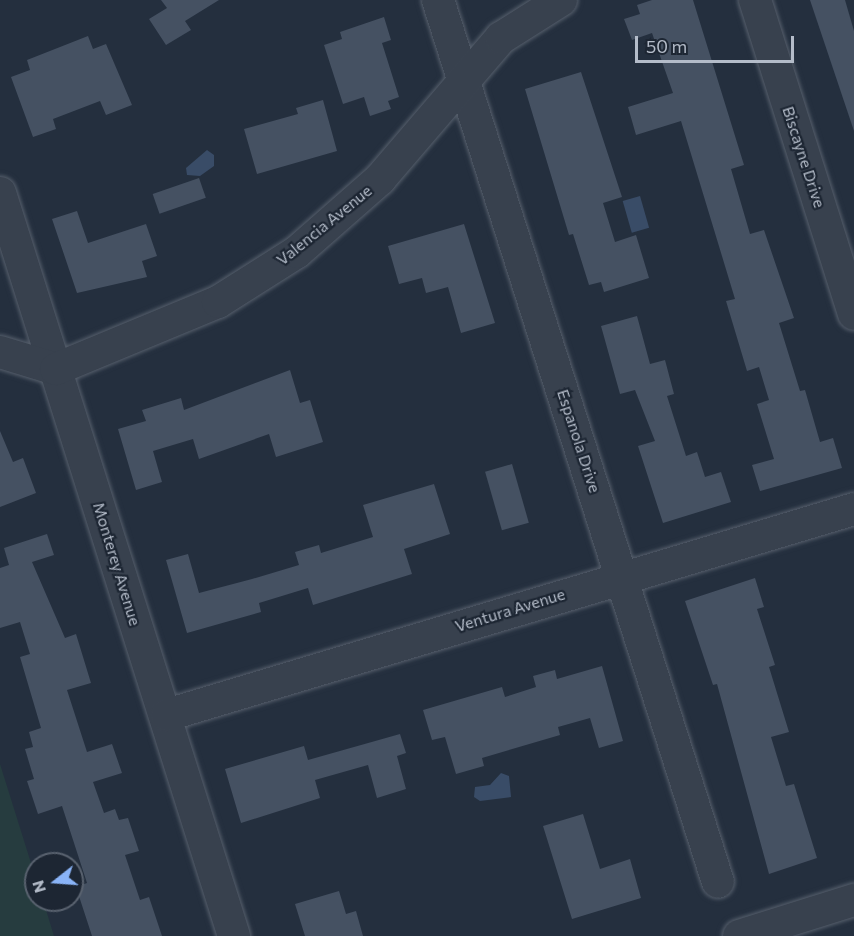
<!DOCTYPE html>
<style>
body{margin:0}
#map{position:relative;width:854px;height:936px;overflow:hidden;background:#242f3e;font-family:Commissioner,sans-serif}
div>[style]{position:absolute}
.green>*{inset:0;background:#263c3f}
.water>*{inset:0;background:#394c67;transform-origin:0 0}
.building>*{inset:0;background:#455162;transform-origin:0 0}
.roads{filter:drop-shadow(0 0 2px #565f6c) drop-shadow(0 0 2px #565f6c)}
.minor>*{height:32px;margin:-16px;padding:0 16px;transform-origin:16px;border-radius:16px;background:#38414e}
span{translate:-50% -50%;white-space:nowrap;text-align:center;line-height:1.15;-webkit-text-stroke:4.5px #1d2633;paint-order:stroke}
.street-label{font-size:16px;color:#b4bcc9}
.north{position:absolute;left:24px;top:852px;width:60px;height:60px;box-sizing:border-box;background:#1d2633;border:2px solid #59626f;border-radius:50%;rotate:253deg;font-size:16px;font-weight:700;line-height:24px;text-align:center;color:#b4bcc9}
.north::after{content:'';display:block;margin:auto;width:21px;height:27px;background:#8ab4f8;clip-path:polygon(50% 0,100% 100%,50% 72%,0 100%)}
.scale{position:absolute;left:635px;top:36px;width:159px;height:27px;box-sizing:border-box;border:3px solid #b4bcc9;border-top:0;padding-left:8px;font-size:18px;line-height:21px;white-space:nowrap;color:#b4bcc9;-webkit-text-stroke:4px #1d2633;paint-order:stroke}
</style>
<div id="map">
<div class="green">
<i style="clip-path:polygon(0 764px,36px 879px,36px 900px,43px 900px,54px 936px,0 936px)"></i>
</div>
<div class="water">
<i style="clip-path:polygon(207px 150px,214px 155px,214px 166px,200px 176px,187px 175px,186px 168px)"></i>
<i style="left:640px;top:196px;width:33px;height:18px;rotate:74deg"></i>
<i style="clip-path:polygon(501px 773px,509px 776px,511px 797px,480px 801px,474px 797px,475px 787px,490px 785px)"></i>
</div>
<div class="building">
<i style="clip-path:polygon(161px 0,219px 0,185px 21px,191px 30px,166px 45px,149px 19px,167px 8px)"></i>
<i style="clip-path:polygon(652px 0,693px 0,744px 165px,731px 169px,750px 234px,764px 230px,794px 318px,779px 323px,800px 391px,805px 390px,820px 442px,833px 438px,842px 468px,760px 491px,752px 465px,774px 459px,757px 404px,769px 400px,759px 367px,747px 371px,726px 301px,735px 299px,681px 121px,636px 135px,628px 107px,673px 93px,652px 33px,632px 40px,624px 19px,640px 14px,637px 5px)"></i>
<i style="clip-path:polygon(810px 0,845px 0,854px 31px,854px 131px)"></i>
<i style="clip-path:polygon(384px 17px,391px 40px,382px 43px,399px 97px,388px 101px,391px 109px,370px 116px,364px 97px,343px 104px,324px 45px,342px 39px,340px 32px)"></i>
<i style="clip-path:polygon(88px 36px,93px 49px,106px 44px,132px 105px,106px 115px,100px 101px,53px 119px,56px 129px,33px 137px,11px 77px,30px 70px,27px 60px)"></i>
<i style="clip-path:polygon(581px 72px,622px 197px,603px 203px,615px 242px,636px 235px,649px 278px,604px 292px,601px 282px,589px 285px,573px 234px,569px 235px,525px 89px)"></i>
<i style="clip-path:polygon(323px 100px,337px 151px,257px 174px,244px 129px,298px 114px,296px 108px)"></i>
<i style="left:199px;top:178px;width:21px;height:49px;rotate:71deg"></i>
<i style="clip-path:polygon(77px 211px,88px 243px,146px 224px,157px 256px,142px 261px,147px 277px,77px 293px,52px 219px)"></i>
<i style="clip-path:polygon(464px 224px,495px 323px,461px 333px,448px 287px,426px 293px,422px 278px,399px 284px,388px 246px)"></i>
<i style="clip-path:polygon(637px 316px,650px 364px,665px 360px,674px 394px,667px 396px,686px 456px,697px 452px,705px 477px,721px 472px,731px 502px,663px 523px,638px 446px,655px 441px,635px 390px,620px 394px,601px 326px)"></i>
<i style="clip-path:polygon(290px 370px,300px 403px,310px 400px,323px 442px,276px 457px,269px 434px,199px 459px,193px 439px,153px 451px,162px 482px,136px 490px,118px 429px,146px 421px,142px 410px,181px 398px,184px 410px)"></i>
<i style="clip-path:polygon(0 431px,13px 462px,23px 458px,36px 493px,0 507px)"></i>
<i style="left:512px;top:464px;width:61px;height:28px;rotate:74deg"></i>
<i style="clip-path:polygon(434px 484px,450px 534px,404px 549px,412px 574px,313px 605px,308px 588px,259px 603px,261px 612px,187px 633px,166px 560px,188px 554px,199px 593px,252px 579px,299px 565px,295px 552px,319px 545px,321px 553px,373px 537px,363px 505px)"></i>
<i style="clip-path:polygon(47px 534px,54px 555px,32px 562px,65px 638px,76px 634px,91px 683px,67px 690px,87px 752px,112px 744px,122px 773px,93px 782px,104px 813px,115px 809px,119px 820px,128px 818px,139px 851px,125px 855px,140px 900px,149px 897px,162px 936px,92px 936px,76px 887px,87px 883px,62px 806px,38px 814px,27px 781px,34px 779px,25px 749px,33px 747px,29px 732px,41px 728px,20px 657px,30px 654px,20px 622px,0 628px,0 568px,9px 565px,4px 548px)"></i>
<i style="clip-path:polygon(755px 578px,764px 607px,757px 609px,775px 665px,769px 667px,789px 732px,771px 737px,786px 786px,794px 784px,817px 858px,769px 874px,717px 684px,713px 685px,685px 601px)"></i>
<i style="clip-path:polygon(602px 666px,623px 741px,599px 748px,590px 718px,558px 727px,560px 735px,482px 758px,484px 766px,456px 774px,445px 737px,432px 740px,423px 710px,502px 687px,505px 697px,536px 687px,533px 676px,555px 670px,557px 679px)"></i>
<i style="clip-path:polygon(400px 734px,406px 753px,397px 756px,406px 789px,377px 798px,368px 765px,315px 780px,320px 798px,241px 823px,225px 769px,304px 746px,308px 760px)"></i>
<i style="clip-path:polygon(583px 814px,600px 869px,630px 859px,641px 898px,572px 919px,543px 826px)"></i>
<i style="clip-path:polygon(339px 891px,346px 914px,356px 911px,363px 936px,305px 936px,295px 904px)"></i>
</div>
<div class="roads">
<div class="minor">
<i style="left:438px;top:0;width:925px;rotate:72.39deg"></i>
<i style="left:755px;top:0;width:329px;rotate:72.5deg"></i>
<i style="left:0;top:193px;width:779px;rotate:72.52deg"></i>
<i style="left:0;top:352px;width:59px;rotate:16.9deg"></i>
<i style="left:56px;top:369px;width:175px;rotate:-22.5deg"></i>
<i style="left:218px;top:302px;width:93px;rotate:-32.3deg"></i>
<i style="left:297px;top:252px;width:111px;rotate:-41.3deg"></i>
<i style="left:380px;top:179px;width:186px;rotate:-49.4deg"></i>
<i style="left:501px;top:38px;width:71px;rotate:-32.3deg"></i>
<i style="left:167px;top:715px;width:717px;rotate:-16.69deg"></i>
<i style="left:739px;top:936px;width:121px;rotate:-17.4deg"></i>
</div>
</div>
<div class="street-label">
<span style="left:804px;top:157px;rotate:72deg">Biscayne Drive</span>
<span style="left:324px;top:225px;rotate:-39deg">Valencia Avenue</span>
<span style="left:579px;top:441px;rotate:72deg">Espanola Drive</span>
<span style="left:117px;top:564px;rotate:73deg">Monterey Avenue</span>
<span style="left:510px;top:610px;rotate:-17deg">Ventura Avenue</span>
</div>
<div class="north">N</div>
<div class="scale">50 m</div>
</div>
